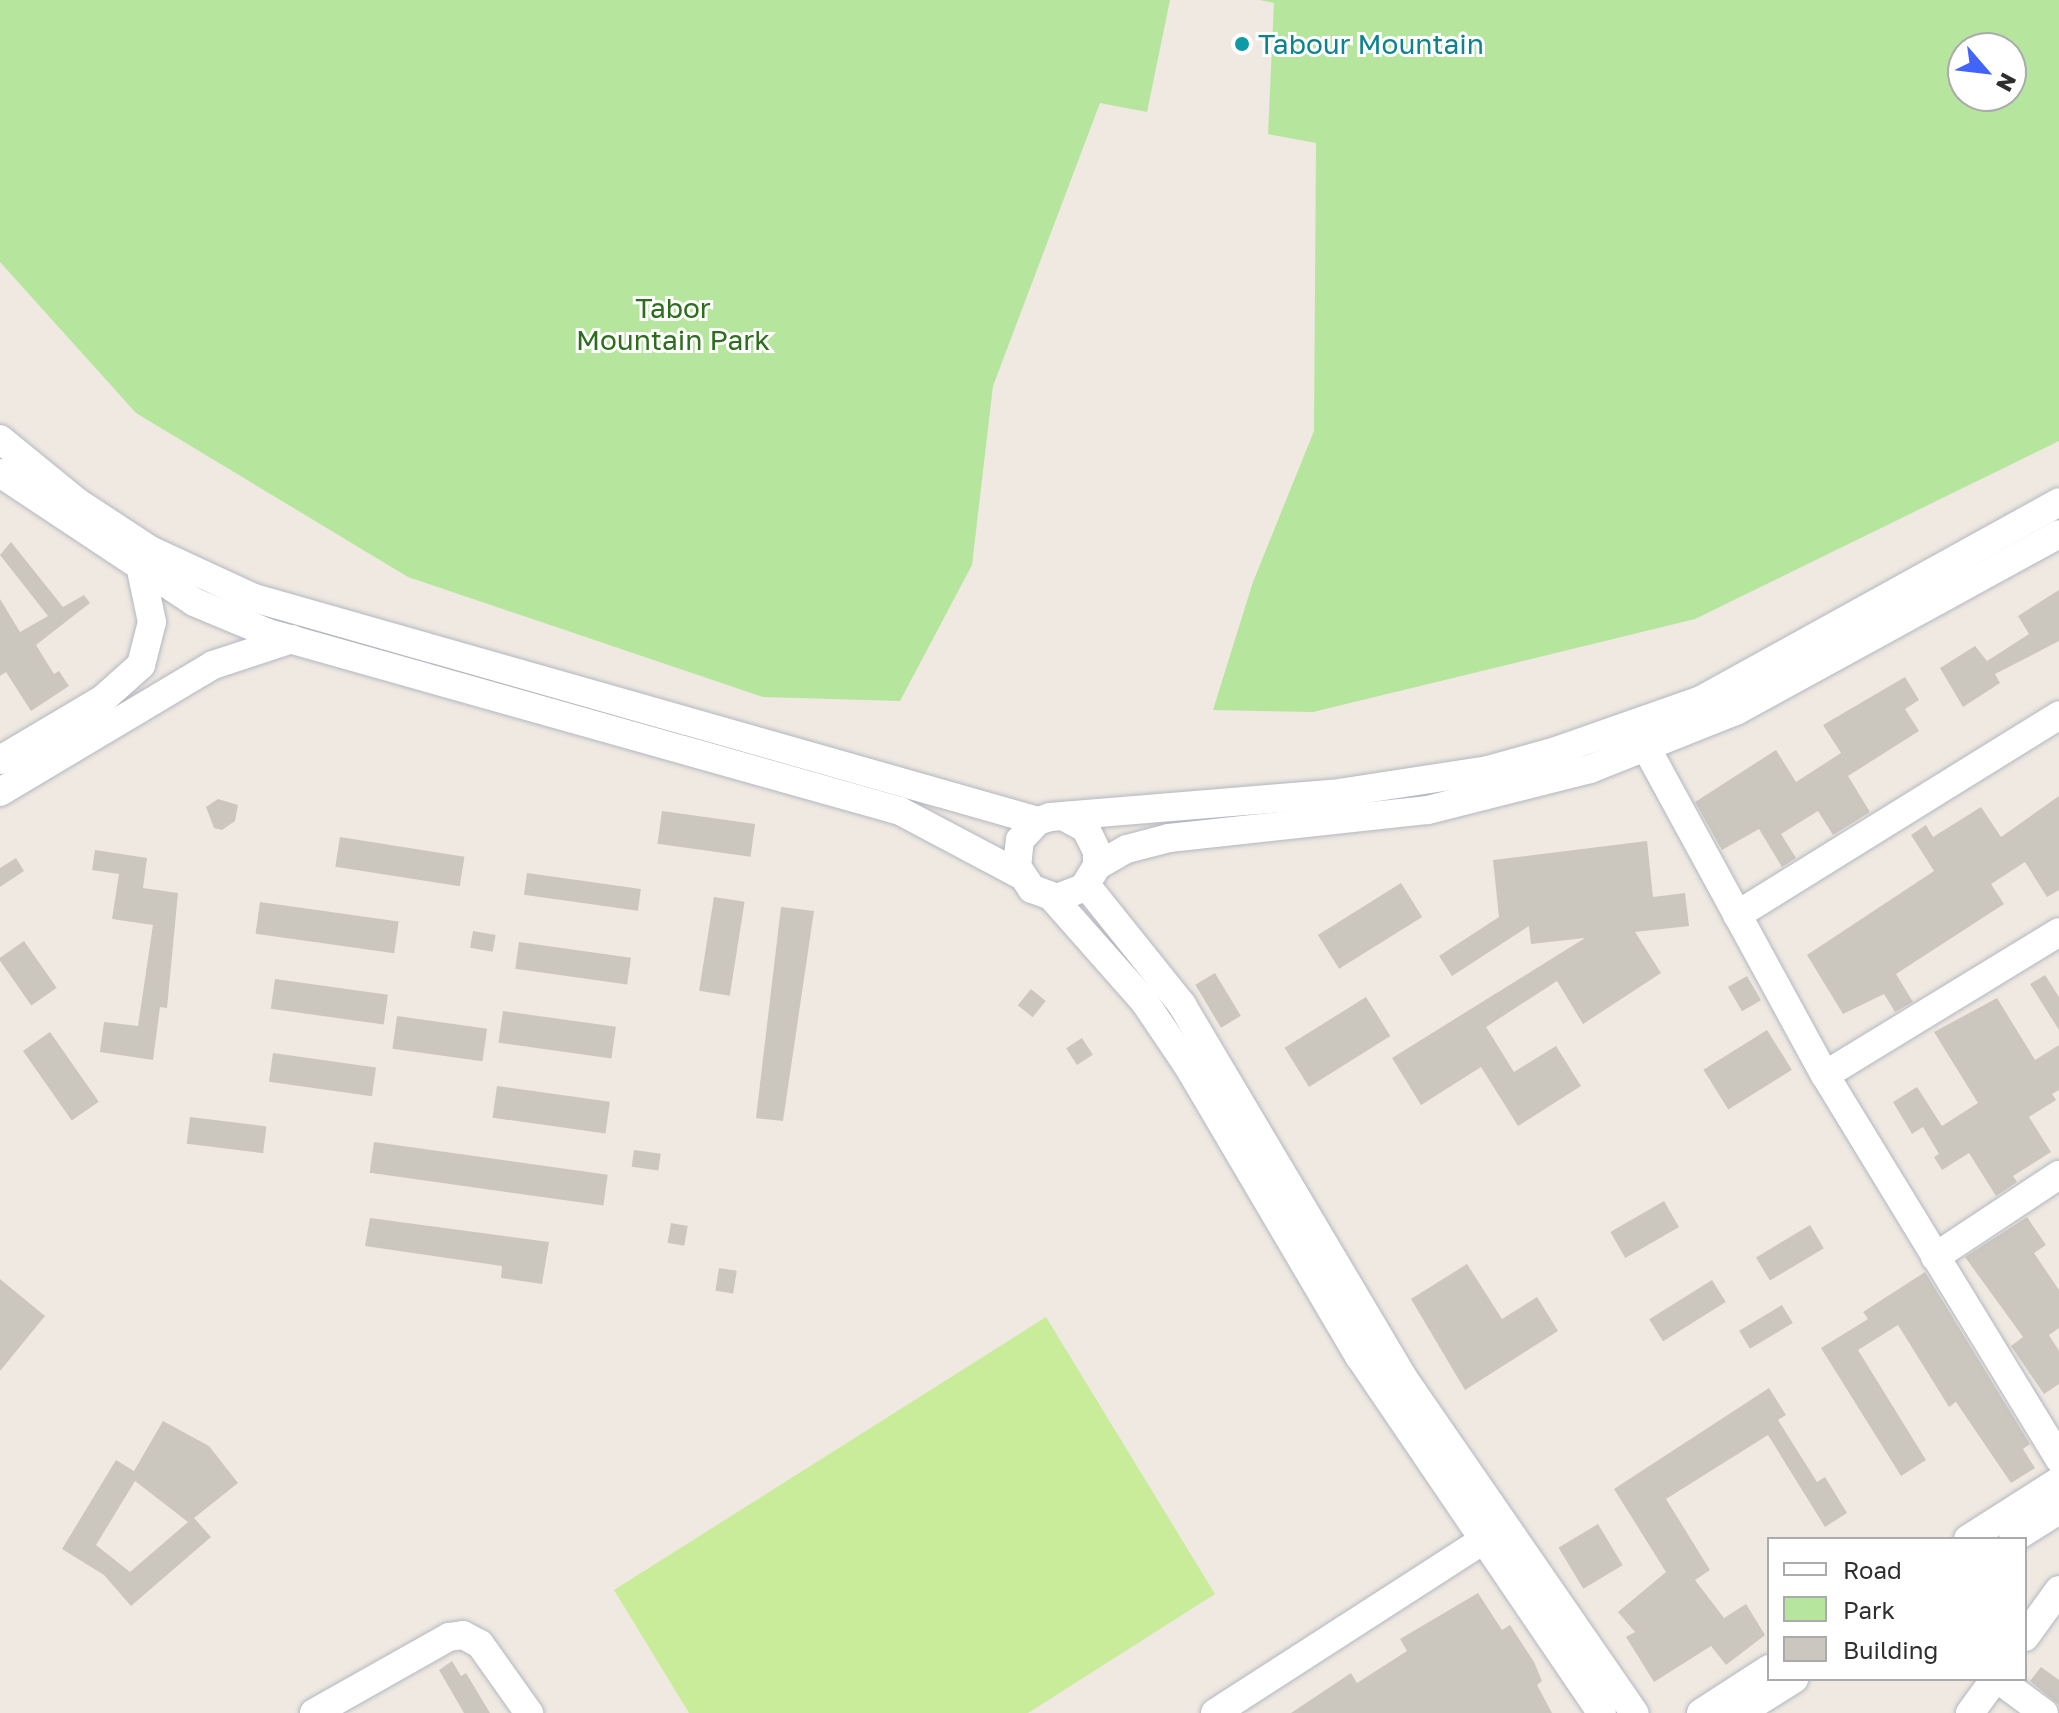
<!DOCTYPE html>
<style>
body{margin:0}
#map{position:relative;width:2059px;height:1713px;overflow:hidden;background:#efe9e1;font-family:"Golos Text",sans-serif}
div>[style]{position:absolute}
.green>*{inset:0;background:#b6e59e}
.pitch>*{inset:0;background:#c9ec9a}
.building>*{inset:0;background:#cbc7bf;transform-origin:0 0}
.roads{filter:drop-shadow(0 0 2px #b4b7c1) drop-shadow(0 0 2px #b4b7c1)}
.minor>*{height:28px;margin:-14px;padding:0 14px;transform-origin:14px;border-radius:14px;background:#fff}
.dots>*{width:22px;height:22px;translate:-50% -50%;box-sizing:border-box;border:4px solid #fff;border-radius:50%}
span{translate:-50% -50%;white-space:nowrap;text-align:center;line-height:1.15;-webkit-text-stroke:6px #fff;paint-order:stroke}
.culture-label{font-size:28px;color:#0d838f}
.left{translate:0 -50%;text-align:left}
.park-label{font-size:28px;color:#2c6e1b}
.legend{position:absolute;left:1767px;top:1537px;width:260px;height:144px;box-sizing:border-box;background:#fff;border:2px solid #ababab;margin:0;padding:10px 14px;list-style:none;font-size:24px;color:#2e2e2e}
.legend li{display:flex;align-items:center;gap:16px;height:40px}
.legend b{width:40px;border:2px solid #ababab}
.north{position:absolute;left:1947px;top:32px;width:80px;height:80px;box-sizing:border-box;background:#fff;border:2px solid #ababab;border-radius:50%;rotate:118deg;font-size:22px;font-weight:700;line-height:32px;text-align:center;color:#2e2e2e}
.north::after{content:'';display:block;margin:auto;width:28px;height:36px;background:#4264fb;clip-path:polygon(50% 0,100% 100%,50% 72%,0 100%)}
</style>
<div id="map">
<div class="green">
<i style="clip-path:polygon(0 0,1170px 0,1147px 112px,1100px 103px,993px 386px,972px 565px,900px 701px,763px 697px,408px 577px,136px 413px,0 262px)"></i>
<i style="clip-path:polygon(evenodd,1259px 0,2059px 0,2059px 441px,1695px 619px,1313px 712px,1213px 710px,1253px 582px,1314px 431px,1316px 143px,1268px 134px,1274px 3px,1259px 0,1963px 48px,2011px 48px,2011px 96px,1963px 96px,1963px 48px)"></i>
</div>
<div class="pitch">
<i style="clip-path:polygon(1046px 1317px,1215px 1594px,1028px 1713px,689px 1713px,614px 1590px)"></i>
</div>
<div class="building">
<i style="clip-path:polygon(11px 542px,63px 607px,84px 595px,90px 603px,36px 645px,54px 674px,59px 671px,69px 686px,31px 711px,6px 672px,0 676px,0 599px,20px 632px,48px 616px,0 555px)"></i>
<i style="clip-path:polygon(2059px 590px,2059px 641px,1995px 674px,2000px 683px,1963px 707px,1940px 668px,1975px 646px,1987px 661px,2029px 634px,2018px 616px)"></i>
<i style="clip-path:polygon(1905px 677px,1919px 700px,1905px 709px,1919px 731px,1848px 776px,1870px 812px,1833px 835px,1818px 811px,1781px 834px,1796px 858px,1782px 867px,1759px 829px,1722px 850px,1695px 802px,1776px 750px,1796px 782px,1841px 753px,1823px 725px)"></i>
<i style="clip-path:polygon(2059px 796px,2059px 890px,2047px 897px,2025px 862px,1991px 884px,2004px 904px,1896px 974px,1913px 1002px,1895px 1012px,1884px 994px,1843px 1014px,1807px 955px,1934px 871px,1911px 835px,1926px 825px,1933px 837px,1981px 807px,2001px 837px)"></i>
<i style="clip-path:polygon(218px 799px,238px 805px,235px 821px,222px 830px,214px 828px,206px 807px)"></i>
<i style="left:662px;top:811px;width:94px;height:33px;rotate:8deg"></i>
<i style="left:340px;top:837px;width:126px;height:30px;rotate:9deg"></i>
<i style="clip-path:polygon(1647px 841px,1653px 897px,1685px 893px,1689px 926px,1635px 932px,1661px 973px,1583px 1024px,1557px 981px,1486px 1027px,1514px 1072px,1556px 1046px,1581px 1086px,1518px 1126px,1481px 1067px,1421px 1105px,1392px 1058px,1585px 938px,1531px 944px,1529px 926px,1452px 976px,1439px 956px,1499px 917px,1493px 860px)"></i>
<i style="clip-path:polygon(95px 850px,147px 858px,143px 888px,178px 893px,167px 1008px,160px 1007px,153px 1060px,100px 1052px,104px 1022px,138px 1026px,153px 925px,112px 919px,119px 874px,92px 870px)"></i>
<i style="clip-path:polygon(16px 858px,24px 871px,0 887px,0 868px)"></i>
<i style="left:527px;top:873px;width:115px;height:22px;rotate:8deg"></i>
<i style="left:1401px;top:883px;width:40px;height:98px;rotate:58deg"></i>
<i style="left:714px;top:897px;width:31px;height:95px;rotate:9deg"></i>
<i style="left:260px;top:902px;width:140px;height:32px;rotate:8deg"></i>
<i style="clip-path:polygon(781px 907px,814px 911px,783px 1121px,756px 1118px)"></i>
<i style="left:473px;top:931px;width:23px;height:17px;rotate:10deg"></i>
<i style="left:24px;top:941px;width:57px;height:31px;rotate:55deg"></i>
<i style="left:519px;top:942px;width:113px;height:27px;rotate:8deg"></i>
<i style="left:1215px;top:973px;width:50px;height:23px;rotate:59deg"></i>
<i style="clip-path:polygon(2045px 975px,2059px 997px,2059px 1030px,2030px 984px)"></i>
<i style="left:1747px;top:976px;width:28px;height:22px;rotate:60deg"></i>
<i style="left:275px;top:979px;width:114px;height:30px;rotate:8deg"></i>
<i style="left:1031px;top:989px;width:19px;height:21px;rotate:39deg"></i>
<i style="left:1366px;top:997px;width:46px;height:96px;rotate:58deg"></i>
<i style="clip-path:polygon(1997px 998px,2035px 1060px,2059px 1045px,2059px 1090px,2052px 1094px,2056px 1100px,2029px 1117px,2051px 1152px,2013px 1176px,2017px 1182px,1996px 1196px,1969px 1153px,1942px 1170px,1934px 1157px,1939px 1154px,1923px 1127px,1912px 1134px,1893px 1102px,1917px 1087px,1942px 1126px,1978px 1103px,1934px 1032px)"></i>
<i style="left:503px;top:1011px;width:114px;height:32px;rotate:8deg"></i>
<i style="left:397px;top:1016px;width:91px;height:33px;rotate:8deg"></i>
<i style="left:1767px;top:1030px;width:47px;height:75px;rotate:58deg"></i>
<i style="left:50px;top:1032px;width:85px;height:33px;rotate:55deg"></i>
<i style="left:1082px;top:1038px;width:20px;height:19px;rotate:57deg"></i>
<i style="left:273px;top:1053px;width:104px;height:29px;rotate:8deg"></i>
<i style="left:497px;top:1086px;width:114px;height:32px;rotate:8deg"></i>
<i style="left:190px;top:1117px;width:77px;height:27px;rotate:7deg"></i>
<i style="left:374px;top:1142px;width:236px;height:31px;rotate:8deg"></i>
<i style="left:634px;top:1150px;width:27px;height:17px;rotate:8deg"></i>
<i style="left:1664px;top:1201px;width:30px;height:62px;rotate:60deg"></i>
<i style="clip-path:polygon(2027px 1217px,2046px 1245px,2034px 1253px,2059px 1290px,2059px 1328px,2049px 1335px,2059px 1351px,2059px 1384px,2044px 1394px,2011px 1346px,2023px 1337px,1965px 1257px)"></i>
<i style="clip-path:polygon(370px 1218px,549px 1242px,542px 1284px,501px 1278px,502px 1266px,365px 1246px)"></i>
<i style="left:671px;top:1223px;width:17px;height:20px;rotate:10deg"></i>
<i style="left:1810px;top:1225px;width:27px;height:63px;rotate:59deg"></i>
<i style="clip-path:polygon(1467px 1264px,1502px 1319px,1537px 1297px,1558px 1331px,1465px 1390px,1411px 1299px)"></i>
<i style="left:719px;top:1268px;width:18px;height:23px;rotate:9deg"></i>
<i style="clip-path:polygon(1925px 1272px,2030px 1444px,2023px 1449px,2035px 1468px,2011px 1483px,1956px 1402px,1949px 1407px,1898px 1325px,1858px 1350px,1926px 1460px,1901px 1476px,1821px 1348px,1868px 1319px,1863px 1312px)"></i>
<i style="clip-path:polygon(0 1279px,45px 1316px,0 1371px)"></i>
<i style="left:1712px;top:1280px;width:26px;height:74px;rotate:58deg"></i>
<i style="left:1782px;top:1305px;width:21px;height:50px;rotate:59deg"></i>
<i style="clip-path:polygon(1769px 1388px,1786px 1415px,1778px 1420px,1817px 1482px,1825px 1477px,1847px 1513px,1825px 1527px,1768px 1435px,1666px 1499px,1710px 1570px,1695px 1580px,1724px 1618px,1746px 1604px,1765px 1635px,1726px 1665px,1711px 1646px,1654px 1682px,1626px 1637px,1635px 1632px,1618px 1612px,1666px 1572px,1614px 1489px)"></i>
<i style="clip-path:polygon(evenodd,163px 1421px,209px 1446px,238px 1483px,194px 1518px,211px 1537px,131px 1606px,104px 1575px,62px 1549px,116px 1460px,134px 1471px,163px 1421px,135px 1481px,188px 1522px,130px 1572px,96px 1545px,135px 1481px)"></i>
<i style="left:1598px;top:1524px;width:48px;height:46px;rotate:59deg"></i>
<i style="clip-path:polygon(1478px 1593px,1502px 1630px,1510px 1625px,1534px 1662px,1542px 1681px,1537px 1685px,1552px 1713px,1291px 1713px,1351px 1673px,1357px 1683px,1407px 1651px,1400px 1639px)"></i>
<i style="clip-path:polygon(452px 1661px,461px 1676px,466px 1673px,490px 1713px,464px 1713px,439px 1670px)"></i>
<i style="clip-path:polygon(2041px 1667px,2059px 1680px,2059px 1705px,2030px 1681px)"></i>
</div>
<div class="roads">
<div class="minor">
<i style="left:0;top:439px;width:99px;rotate:39.3deg"></i>
<i style="left:77px;top:502px;width:87px;rotate:33.3deg"></i>
<i style="left:150px;top:550px;width:115px;rotate:24.8deg"></i>
<i style="left:254px;top:598px;width:815px;rotate:15.88deg"></i>
<i style="left:0;top:473px;width:233px;rotate:33.6deg"></i>
<i style="left:194px;top:602px;width:80px;rotate:22.7deg"></i>
<i style="left:268px;top:633px;width:657px;rotate:15.73deg"></i>
<i style="left:900px;top:811px;width:137px;rotate:27.9deg"></i>
<i style="left:1647px;top:749px;width:371px;rotate:61.4deg"></i>
<i style="left:1825px;top:1075px;width:450px;rotate:58.6deg"></i>
<i style="left:0;top:760px;width:120px;rotate:-30.6deg"></i>
<i style="left:103px;top:699px;width:51px;rotate:-41.8deg"></i>
<i style="left:141px;top:665px;width:44px;rotate:-75.7deg"></i>
<i style="left:152px;top:622px;width:53px;rotate:-101.9deg"></i>
<i style="left:0;top:792px;width:248px;rotate:-30.8deg"></i>
<i style="left:213px;top:665px;width:83px;rotate:-18.2deg"></i>
<i style="left:1063px;top:816px;width:26px;rotate:29deg"></i>
<i style="left:1086px;top:829px;width:25px;rotate:64deg"></i>
<i style="left:1097px;top:852px;width:14px;rotate:90deg"></i>
<i style="left:1097px;top:866px;width:26px;rotate:122deg"></i>
<i style="left:1083px;top:888px;width:28px;rotate:159deg"></i>
<i style="left:1057px;top:898px;width:27px;rotate:-160deg"></i>
<i style="left:1032px;top:889px;width:27px;rotate:-124deg"></i>
<i style="left:1017px;top:867px;width:27px;rotate:-84deg"></i>
<i style="left:1020px;top:840px;width:26px;rotate:-47deg"></i>
<i style="left:1038px;top:821px;width:13px;rotate:-18deg"></i>
<i style="left:1050px;top:817px;width:283px;rotate:-4.7deg"></i>
<i style="left:1332px;top:794px;width:158px;rotate:-8.7deg"></i>
<i style="left:1488px;top:770px;width:71px;rotate:-15.6deg"></i>
<i style="left:1556px;top:751px;width:154px;rotate:-19.4deg"></i>
<i style="left:1701px;top:700px;width:409px;rotate:-28.9deg"></i>
<i style="left:1097px;top:866px;width:34px;rotate:-30deg"></i>
<i style="left:1127px;top:849px;width:43px;rotate:-14.7deg"></i>
<i style="left:1169px;top:838px;width:261px;rotate:-6.2deg"></i>
<i style="left:1428px;top:810px;width:167px;rotate:-14.2deg"></i>
<i style="left:1590px;top:769px;width:157px;rotate:-21.7deg"></i>
<i style="left:1736px;top:711px;width:368px;rotate:-28.7deg"></i>
<i style="left:1086px;top:885px;width:154px;rotate:51.3deg"></i>
<i style="left:1182px;top:1005px;width:435px;rotate:59.3deg"></i>
<i style="left:1404px;top:1379px;width:406px;rotate:55.4deg"></i>
<i style="left:1052px;top:897px;width:139px;rotate:48.5deg"></i>
<i style="left:1144px;top:1001px;width:78px;rotate:55.9deg"></i>
<i style="left:1188px;top:1066px;width:337px;rotate:59.5deg"></i>
<i style="left:1359px;top:1356px;width:432px;rotate:55.8deg"></i>
<i style="left:1737px;top:915px;width:379px;rotate:-31.8deg"></i>
<i style="left:1825px;top:1075px;width:274px;rotate:-31.4deg"></i>
<i style="left:1935px;top:1257px;width:149px;rotate:-33.5deg"></i>
<i style="left:1968px;top:1539px;width:108px;rotate:-32.5deg"></i>
<i style="left:2013px;top:1539px;width:54px;rotate:-32.2deg"></i>
<i style="left:2025px;top:1637px;width:58px;rotate:-54.1deg"></i>
<i style="left:1998px;top:1679px;width:57px;rotate:36.5deg"></i>
<i style="left:314px;top:1713px;width:155px;rotate:-29.4deg"></i>
<i style="left:449px;top:1637px;width:14px;rotate:-8deg"></i>
<i style="left:463px;top:1635px;width:19px;rotate:28deg"></i>
<i style="left:480px;top:1644px;width:85px;rotate:54.6deg"></i>
<i style="left:1215px;top:1713px;width:318px;rotate:-32.8deg"></i>
<i style="left:1701px;top:1713px;width:81px;rotate:-32.9deg"></i>
<i style="left:1740px;top:1713px;width:64px;rotate:-32.2deg"></i>
<i style="left:1970px;top:1713px;width:42px;rotate:-53.7deg"></i>
</div>
</div>
<div class="dots">
<i style="left:1242px;top:44px;background:#0f9aa8"></i>
</div>
<div class="culture-label">
<span class="left" style="left:1258px;top:44px">Tabour Mountain</span>
</div>
<div class="park-label">
<span style="left:673px;top:324px">Tabor<br>Mountain Park</span>
</div>
<ul class="legend">
<li><b style="height:10px;background:#fff"></b>Road</li>
<li><b style="height:22px;background:#b6e59e"></b>Park</li>
<li><b style="height:22px;background:#cbc7bf"></b>Building</li>
</ul>
<div class="north">N</div>
</div>
